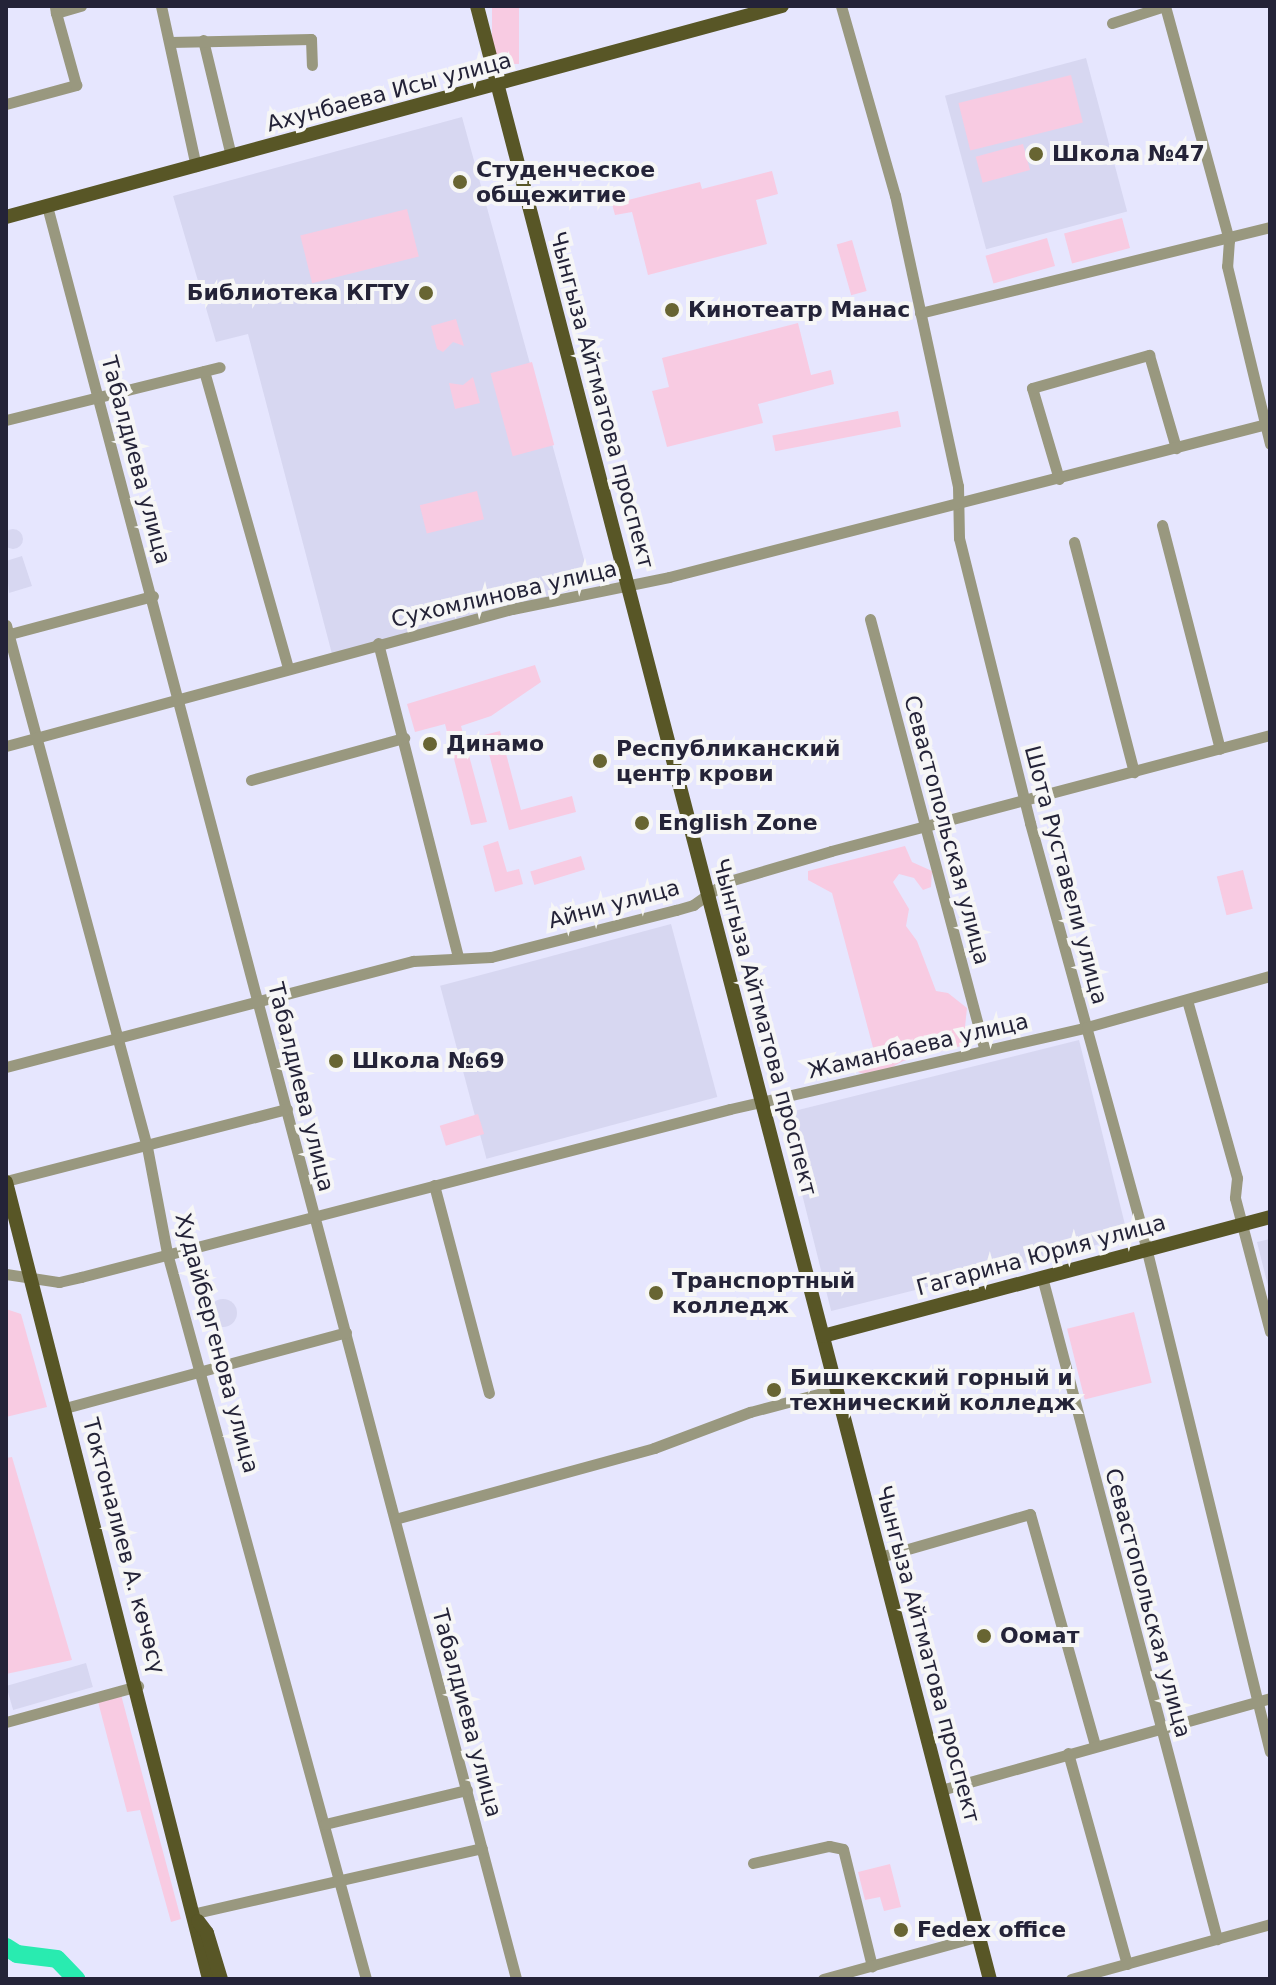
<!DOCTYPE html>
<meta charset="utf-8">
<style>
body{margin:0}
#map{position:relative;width:1276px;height:1985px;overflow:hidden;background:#e6e6fe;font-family:"DejaVu Sans",sans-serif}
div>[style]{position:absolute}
.built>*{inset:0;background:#d7d7f1;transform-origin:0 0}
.round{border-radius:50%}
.green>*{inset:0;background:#f8cbe2;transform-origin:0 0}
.river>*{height:18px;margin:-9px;padding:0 9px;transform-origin:9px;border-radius:9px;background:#29ebb0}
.minor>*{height:11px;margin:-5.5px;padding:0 5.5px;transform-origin:5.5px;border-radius:5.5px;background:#99987f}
.major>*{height:14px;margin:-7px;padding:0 7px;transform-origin:7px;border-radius:7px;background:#585626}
.dots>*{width:22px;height:22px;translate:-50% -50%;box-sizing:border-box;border:4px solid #f6f6f6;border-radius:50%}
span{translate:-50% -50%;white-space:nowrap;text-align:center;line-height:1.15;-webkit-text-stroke:8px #f6f6f6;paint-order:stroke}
.street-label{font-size:22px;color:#242338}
.poi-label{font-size:22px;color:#242338;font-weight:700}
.left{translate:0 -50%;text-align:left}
.right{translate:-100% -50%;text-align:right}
.frame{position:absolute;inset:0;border:8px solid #242338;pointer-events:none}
</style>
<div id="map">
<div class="built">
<i style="left:1086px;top:58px;width:159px;height:146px;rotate:75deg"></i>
<i style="clip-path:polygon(462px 117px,591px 585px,332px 654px,248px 334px,216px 342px,173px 196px)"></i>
<i class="round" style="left:3px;top:529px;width:20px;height:20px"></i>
<i style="clip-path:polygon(22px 556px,32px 586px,9px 593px,6px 561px)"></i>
<i style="left:671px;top:924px;width:179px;height:239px;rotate:75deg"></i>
<i style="left:1079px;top:1040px;width:203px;height:306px;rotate:76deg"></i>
<i style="clip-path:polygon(1270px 1239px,1270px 1294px,1257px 1242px)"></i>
<i class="round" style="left:209px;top:1299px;width:28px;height:28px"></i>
<i style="left:86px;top:1663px;width:25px;height:83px;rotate:74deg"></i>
</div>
<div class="green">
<i style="left:492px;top:6px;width:27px;height:58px"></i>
<i style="left:1071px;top:75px;width:49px;height:116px;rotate:76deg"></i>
<i style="left:1023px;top:144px;width:27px;height:49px;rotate:75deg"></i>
<i style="clip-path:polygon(772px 171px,778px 194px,756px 200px,767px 244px,648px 275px,632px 212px,615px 215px,612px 204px,700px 182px,702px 189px)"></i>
<i style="left:407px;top:209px;width:49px;height:110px;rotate:76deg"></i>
<i style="left:1122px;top:218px;width:31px;height:60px;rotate:75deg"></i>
<i style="left:1047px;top:238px;width:29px;height:64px;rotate:74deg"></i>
<i style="left:852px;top:240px;width:53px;height:16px;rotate:74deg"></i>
<i style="clip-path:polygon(456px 319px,464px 346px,453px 342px,443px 352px,437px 349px,431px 326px)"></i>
<i style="clip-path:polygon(798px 323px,811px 375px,831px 370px,834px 384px,758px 404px,763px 423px,667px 447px,652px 391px,669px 387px,662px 358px)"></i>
<i style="left:532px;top:362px;width:86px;height:43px;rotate:75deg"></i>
<i style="clip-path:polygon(473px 377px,480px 403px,455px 409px,449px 383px,463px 385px)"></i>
<i style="left:898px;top:411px;width:16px;height:128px;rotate:79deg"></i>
<i style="left:477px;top:491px;width:29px;height:59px;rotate:76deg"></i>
<i style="clip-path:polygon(535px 665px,541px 682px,491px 716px,461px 726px,487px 822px,471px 825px,445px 724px,415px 732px,407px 704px)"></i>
<i style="clip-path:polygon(500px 731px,521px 810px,572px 796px,576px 812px,509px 830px,484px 735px)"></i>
<i style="clip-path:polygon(498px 841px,507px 872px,519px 869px,523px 884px,495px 892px,483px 846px)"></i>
<i style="clip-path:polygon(905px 846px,912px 862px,932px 871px,931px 887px,923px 890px,914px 878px,899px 874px,893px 882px,909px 909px,906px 926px,917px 941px,936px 991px,948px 993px,967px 1008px,965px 1027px,982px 1035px,977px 1042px,903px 1061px,878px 1075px,860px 1073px,852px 1067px,875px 1055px,832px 893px,808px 880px,808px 871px)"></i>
<i style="left:581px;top:856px;width:14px;height:53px;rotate:73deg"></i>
<i style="left:1243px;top:870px;width:40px;height:27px;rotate:76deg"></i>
<i style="left:478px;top:1114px;width:21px;height:40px;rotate:73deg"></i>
<i style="clip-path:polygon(6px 1309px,21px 1314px,47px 1407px,6px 1417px)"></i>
<i style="left:1134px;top:1312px;width:73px;height:69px;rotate:76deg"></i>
<i style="clip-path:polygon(12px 1457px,72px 1660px,6px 1674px,6px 1458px)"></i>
<i style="clip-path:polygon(120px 1691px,181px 1919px,171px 1922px,140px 1810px,127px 1812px,97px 1698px)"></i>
<i style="clip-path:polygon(890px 1864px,901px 1907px,884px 1911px,880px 1897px,865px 1900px,858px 1872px)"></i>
</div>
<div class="river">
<i style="left:6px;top:1947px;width:13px;rotate:32deg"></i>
<i style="left:17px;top:1954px;width:40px;rotate:7.1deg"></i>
<i style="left:57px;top:1959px;width:28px;rotate:46deg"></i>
</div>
<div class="minor">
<i style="left:161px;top:6px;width:164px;rotate:77.7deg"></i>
<i style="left:841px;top:6px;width:197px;rotate:74.1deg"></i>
<i style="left:895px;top:195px;width:298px;rotate:77.8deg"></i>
<i style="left:958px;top:486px;width:52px;rotate:88.9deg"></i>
<i style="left:959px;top:538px;width:294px;rotate:76deg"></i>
<i style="left:1030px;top:823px;width:423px;rotate:74.6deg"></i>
<i style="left:1142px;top:1231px;width:536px;rotate:76.2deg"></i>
<i style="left:1165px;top:6px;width:243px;rotate:74.7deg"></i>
<i style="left:1229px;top:240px;width:26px;rotate:94deg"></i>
<i style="left:1227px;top:266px;width:183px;rotate:76.4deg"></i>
<i style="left:55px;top:7px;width:6px;rotate:81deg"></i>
<i style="left:56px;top:13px;width:26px;rotate:-16deg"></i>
<i style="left:1112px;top:23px;width:56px;rotate:-17.8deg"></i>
<i style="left:203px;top:40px;width:119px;rotate:76.4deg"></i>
<i style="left:170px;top:42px;width:141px;rotate:-1.2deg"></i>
<i style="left:311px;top:39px;width:26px;rotate:88deg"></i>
<i style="left:6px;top:104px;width:73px;rotate:-15.2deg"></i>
<i style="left:76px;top:85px;width:75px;rotate:-105.5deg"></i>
<i style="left:47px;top:206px;width:1834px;rotate:75.18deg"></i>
<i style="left:920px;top:313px;width:360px;rotate:-13.8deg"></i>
<i style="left:204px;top:371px;width:308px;rotate:74.2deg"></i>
<i style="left:6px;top:420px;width:220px;rotate:-13.9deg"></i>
<i style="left:1059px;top:479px;width:95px;rotate:-106.5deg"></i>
<i style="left:1032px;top:388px;width:122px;rotate:-15.8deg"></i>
<i style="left:1149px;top:355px;width:97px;rotate:73.8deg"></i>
<i style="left:1162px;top:525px;width:231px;rotate:75.5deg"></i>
<i style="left:1074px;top:542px;width:238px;rotate:75.4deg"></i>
<i style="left:870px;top:619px;width:446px;rotate:75.1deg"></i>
<i style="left:6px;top:625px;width:541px;rotate:74.88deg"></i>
<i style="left:147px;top:1147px;width:108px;rotate:79.3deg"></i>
<i style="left:167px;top:1253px;width:753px;rotate:74.67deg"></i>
<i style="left:6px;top:635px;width:152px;rotate:-14.9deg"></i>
<i style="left:378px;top:643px;width:324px;rotate:75.7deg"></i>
<i style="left:6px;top:746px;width:524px;rotate:-15.15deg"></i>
<i style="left:512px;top:609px;width:160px;rotate:-11.5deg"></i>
<i style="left:669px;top:577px;width:620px;rotate:-14.37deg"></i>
<i style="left:251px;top:780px;width:159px;rotate:-15.4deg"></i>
<i style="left:1187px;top:1000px;width:185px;rotate:74.3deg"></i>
<i style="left:1237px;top:1178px;width:20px;rotate:96deg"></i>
<i style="left:1235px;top:1198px;width:138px;rotate:75.3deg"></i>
<i style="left:6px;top:1067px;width:421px;rotate:-14.6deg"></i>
<i style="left:413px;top:961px;width:78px;rotate:-2.9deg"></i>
<i style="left:491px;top:957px;width:191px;rotate:-14.3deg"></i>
<i style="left:676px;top:910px;width:18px;rotate:-16deg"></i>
<i style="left:693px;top:905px;width:40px;rotate:-34.9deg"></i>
<i style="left:726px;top:882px;width:109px;rotate:-16.4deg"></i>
<i style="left:831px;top:851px;width:454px;rotate:-14.8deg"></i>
<i style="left:6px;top:1181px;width:290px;rotate:-14.4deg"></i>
<i style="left:434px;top:1185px;width:215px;rotate:75.2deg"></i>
<i style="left:6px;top:1274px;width:54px;rotate:8.6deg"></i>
<i style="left:59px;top:1282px;width:23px;rotate:-13deg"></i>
<i style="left:81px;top:1277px;width:670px;rotate:-14.51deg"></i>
<i style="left:730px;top:1109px;width:366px;rotate:-12.9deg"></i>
<i style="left:1087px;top:1027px;width:190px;rotate:-15.6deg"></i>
<i style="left:1042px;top:1277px;width:685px;rotate:75.19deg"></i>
<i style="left:65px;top:1408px;width:291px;rotate:-15.1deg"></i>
<i style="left:395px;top:1519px;width:269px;rotate:-15.3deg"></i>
<i style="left:654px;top:1448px;width:103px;rotate:-20.6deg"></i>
<i style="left:750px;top:1412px;width:90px;rotate:-14.8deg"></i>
<i style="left:880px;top:1557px;width:156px;rotate:-16deg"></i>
<i style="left:1030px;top:1514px;width:240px;rotate:74.3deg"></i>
<i style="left:6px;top:1722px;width:137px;rotate:-15.3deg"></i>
<i style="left:1068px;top:1753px;width:219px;rotate:74.4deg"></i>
<i style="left:941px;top:1790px;width:342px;rotate:-15.6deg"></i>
<i style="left:325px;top:1824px;width:146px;rotate:-13.5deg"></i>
<i style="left:753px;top:1863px;width:78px;rotate:-12.6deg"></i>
<i style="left:829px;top:1846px;width:14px;rotate:12deg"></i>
<i style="left:843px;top:1849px;width:121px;rotate:76.1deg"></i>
<i style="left:196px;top:1913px;width:293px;rotate:-12.8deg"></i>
<i style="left:823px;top:1979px;width:162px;rotate:-15.4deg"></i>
<i style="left:1071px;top:1979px;width:206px;rotate:-15.4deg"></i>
</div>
<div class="major">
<i style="left:477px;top:6px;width:2039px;rotate:75.43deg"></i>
<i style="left:6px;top:217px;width:804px;rotate:-15.21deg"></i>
<i style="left:6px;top:1182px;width:822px;rotate:75.71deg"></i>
<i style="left:823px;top:1336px;width:463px;rotate:-14.9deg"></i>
<i style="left:198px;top:1921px;width:15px;rotate:53deg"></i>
<i style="left:207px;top:1933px;width:48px;rotate:73.1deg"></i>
</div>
<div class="dots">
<i style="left:1036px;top:154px;background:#686532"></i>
<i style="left:460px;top:182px;background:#686532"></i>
<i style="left:426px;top:293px;background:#686532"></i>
<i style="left:672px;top:310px;background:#686532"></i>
<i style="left:430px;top:744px;background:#686532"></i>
<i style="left:600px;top:761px;background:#686532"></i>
<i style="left:642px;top:823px;background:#686532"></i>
<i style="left:336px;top:1061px;background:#686532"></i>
<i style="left:656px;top:1293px;background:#686532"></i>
<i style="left:774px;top:1390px;background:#686532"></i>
<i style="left:984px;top:1636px;background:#686532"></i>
<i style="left:901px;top:1930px;background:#686532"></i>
</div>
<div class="street-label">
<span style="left:389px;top:92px;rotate:-15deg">Ахунбаева Исы улица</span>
<span style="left:602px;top:400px;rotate:75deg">Чынгыза Айтматова проспект</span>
<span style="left:136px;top:460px;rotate:75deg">Табалдиева улица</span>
<span style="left:504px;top:594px;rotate:-13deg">Сухомлинова улица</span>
<span style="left:947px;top:830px;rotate:75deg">Севастопольская улица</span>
<span style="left:1066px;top:875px;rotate:75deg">Шота Руставели улица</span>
<span style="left:614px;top:904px;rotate:-15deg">Айни улица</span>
<span style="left:765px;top:1027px;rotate:75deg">Чынгыза Айтматова проспект</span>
<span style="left:918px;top:1046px;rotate:-13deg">Жаманбаева улица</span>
<span style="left:301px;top:1087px;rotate:76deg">Табалдиева улица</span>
<span style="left:1041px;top:1255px;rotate:-15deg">Гагарина Юрия улица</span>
<span style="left:217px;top:1343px;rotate:75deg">Худайбергенова улица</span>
<span style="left:124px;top:1546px;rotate:75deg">Токтоналиев А. көчөсү</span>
<span style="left:1148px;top:1603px;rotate:75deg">Севастопольская улица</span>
<span style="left:928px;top:1654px;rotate:75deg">Чынгыза Айтматова проспект</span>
<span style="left:467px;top:1713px;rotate:75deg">Табалдиева улица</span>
</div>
<div class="poi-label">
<span class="left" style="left:1052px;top:154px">Школа №47</span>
<span class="left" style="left:476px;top:182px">Студенческое<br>общежитие</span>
<span class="right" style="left:410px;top:293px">Библиотека КГТУ</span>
<span class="left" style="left:688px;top:310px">Кинотеатр Манас</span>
<span class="left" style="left:446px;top:744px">Динамо</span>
<span class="left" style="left:616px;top:761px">Республиканский<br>центр крови</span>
<span class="left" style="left:658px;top:823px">English Zone</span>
<span class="left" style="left:352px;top:1061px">Школа №69</span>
<span class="left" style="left:672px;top:1293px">Транспортный<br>колледж</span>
<span class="left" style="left:790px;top:1390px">Бишкекский горный и<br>технический колледж</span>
<span class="left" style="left:1000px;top:1636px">Оомат</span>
<span class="left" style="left:917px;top:1930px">Fedex office</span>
</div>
<div class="frame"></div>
</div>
